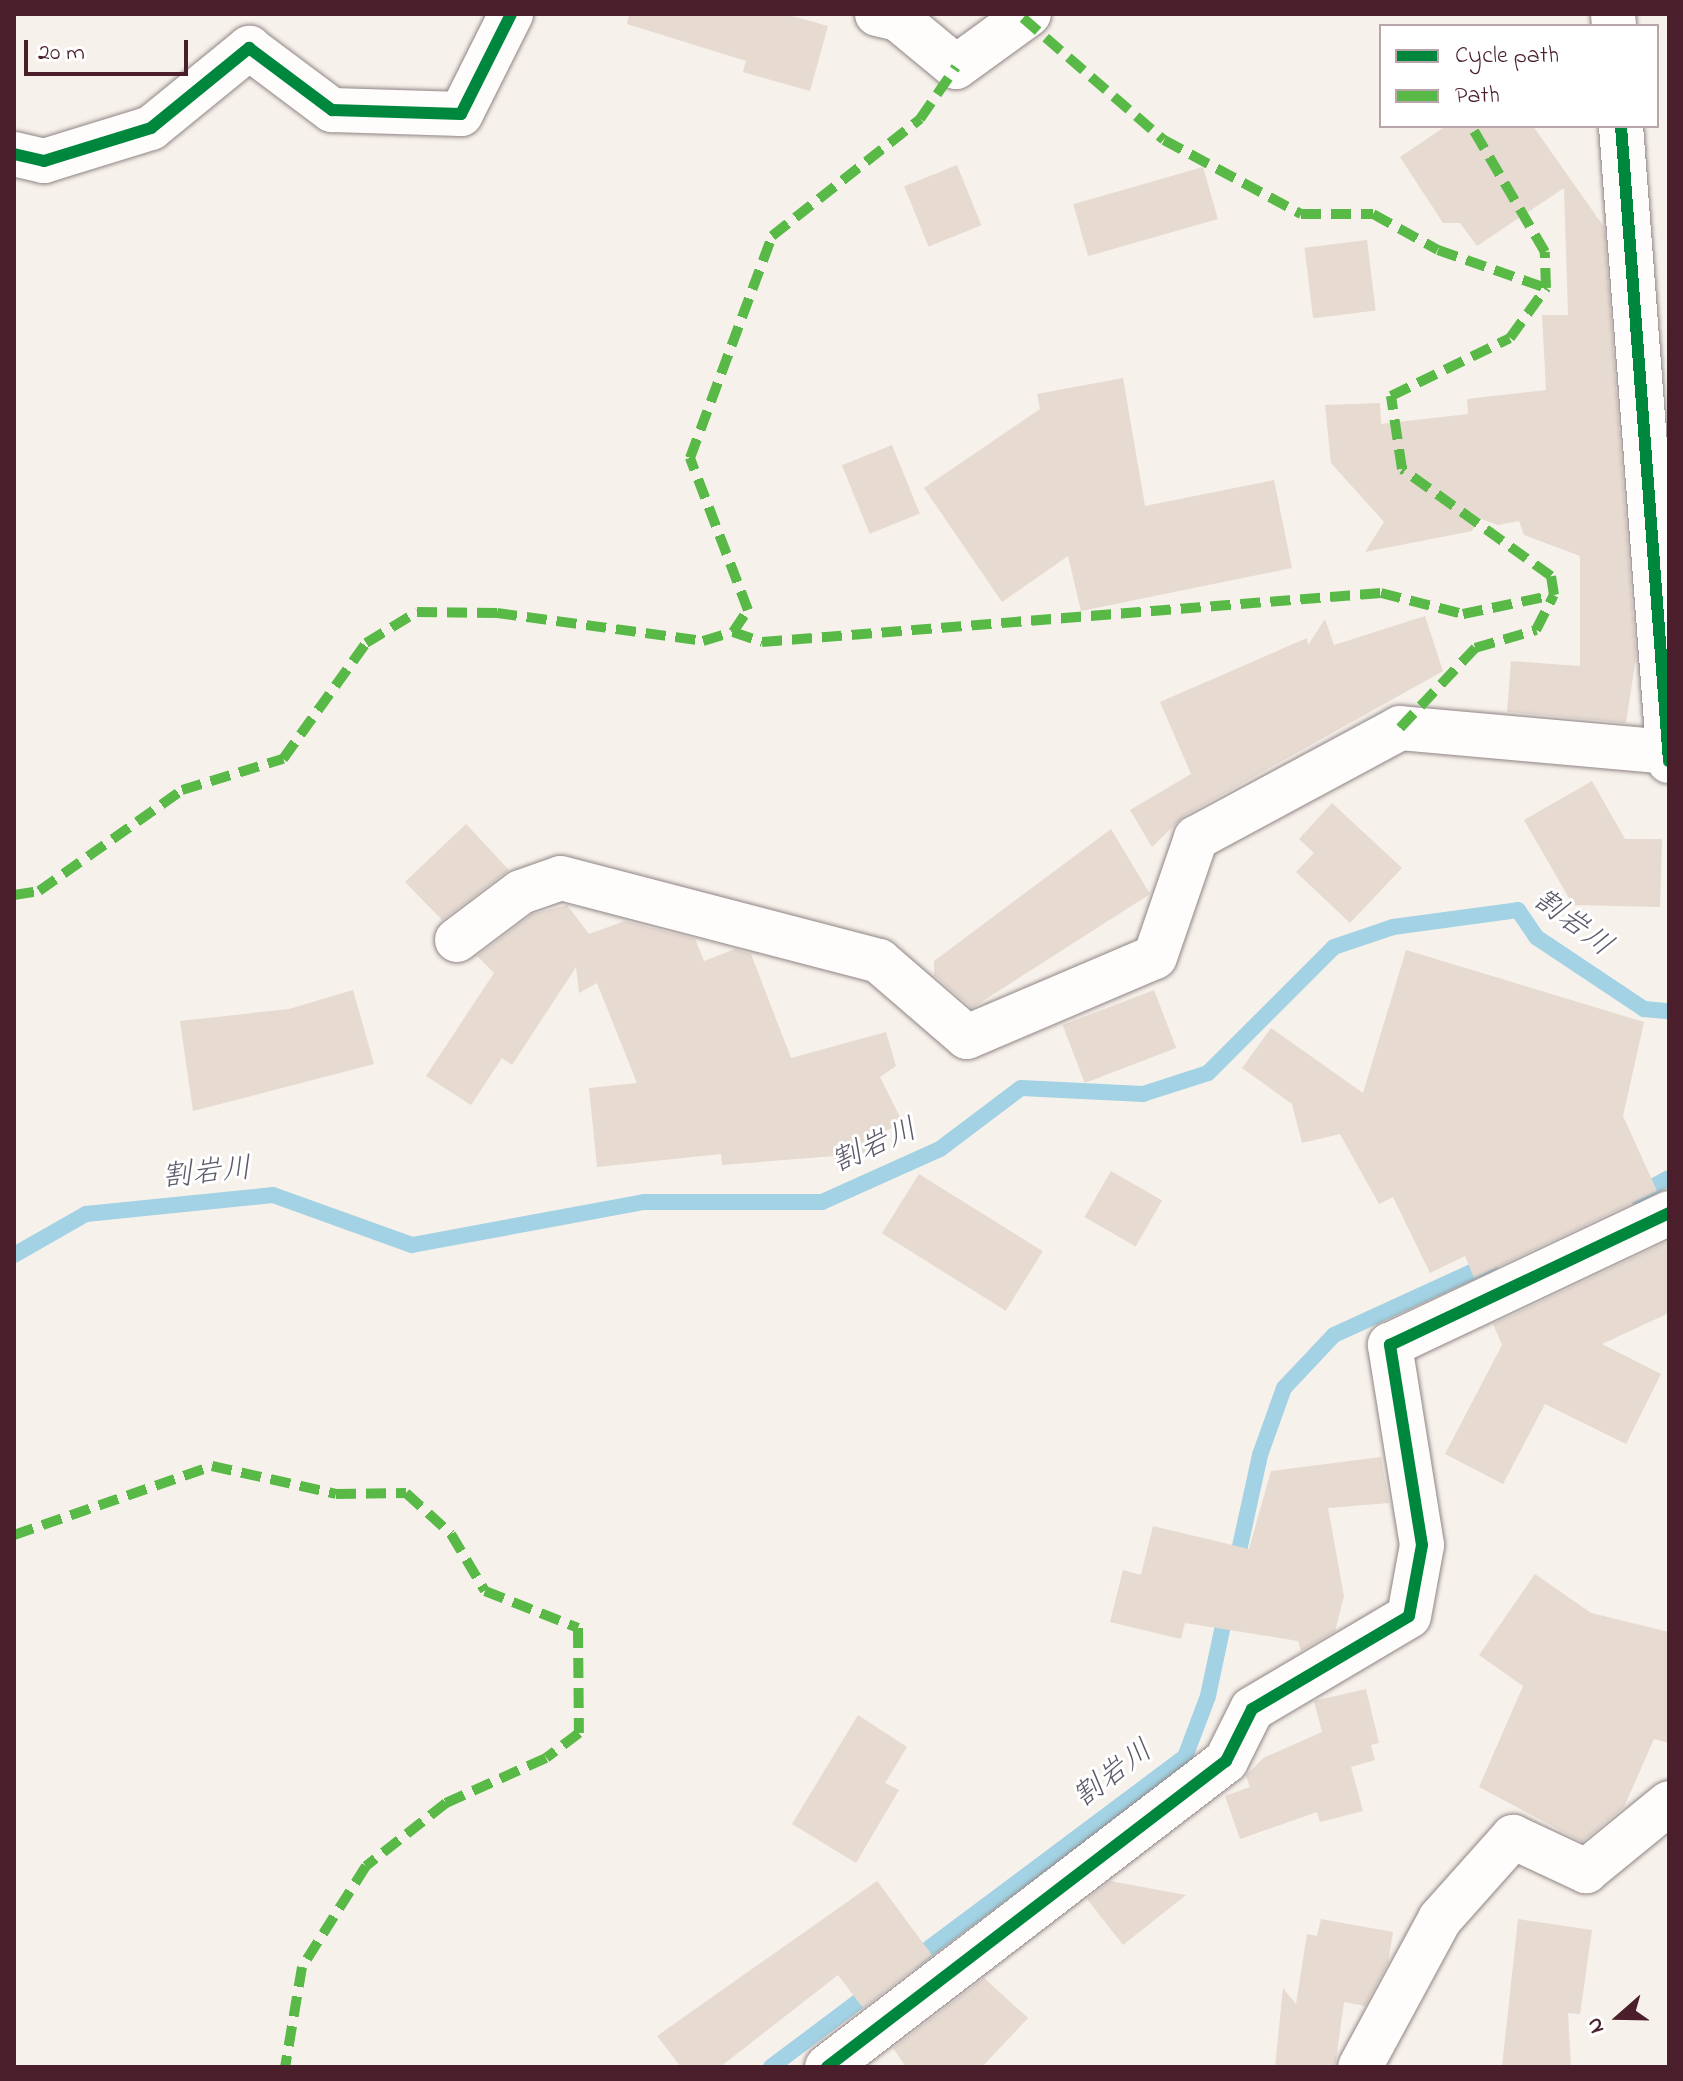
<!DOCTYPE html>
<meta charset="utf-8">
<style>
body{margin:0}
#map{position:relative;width:1683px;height:2081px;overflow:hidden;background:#f7f1eb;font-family:"Indie Flower","Klee One",sans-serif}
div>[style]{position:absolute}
.stream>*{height:16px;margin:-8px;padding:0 8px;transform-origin:8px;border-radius:8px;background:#a2d2e3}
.building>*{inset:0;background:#e6dad1;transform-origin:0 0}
.roads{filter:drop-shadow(0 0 2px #908585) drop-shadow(0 0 2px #908585)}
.minor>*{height:44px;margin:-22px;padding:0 22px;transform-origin:22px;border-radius:22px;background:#fefdfc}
.quiet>*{height:10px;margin-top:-5px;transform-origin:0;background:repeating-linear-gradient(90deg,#58b947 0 20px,transparent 0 30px)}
.cycleway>*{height:12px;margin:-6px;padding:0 6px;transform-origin:6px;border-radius:6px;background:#00873e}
span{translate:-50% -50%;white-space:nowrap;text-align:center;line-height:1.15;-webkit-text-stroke:6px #fff;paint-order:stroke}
.water-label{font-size:30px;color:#5c596a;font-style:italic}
.frame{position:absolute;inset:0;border:16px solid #4a1f2b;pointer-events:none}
.legend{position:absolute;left:1379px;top:24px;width:280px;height:104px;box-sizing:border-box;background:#fff;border:2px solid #b7a5aa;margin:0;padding:10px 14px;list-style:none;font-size:24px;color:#4a1f2b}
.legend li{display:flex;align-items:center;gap:16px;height:40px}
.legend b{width:40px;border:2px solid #b7a5aa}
.north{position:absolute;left:1579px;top:1977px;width:80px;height:80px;-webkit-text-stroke:6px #fff;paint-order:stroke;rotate:250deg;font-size:22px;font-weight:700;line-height:32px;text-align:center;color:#4a1f2b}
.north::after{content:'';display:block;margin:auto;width:28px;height:36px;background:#4a1f2b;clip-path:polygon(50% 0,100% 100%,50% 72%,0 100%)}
.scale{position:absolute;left:24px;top:40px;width:164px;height:36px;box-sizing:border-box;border:4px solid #4a1f2b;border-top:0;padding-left:10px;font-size:24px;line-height:28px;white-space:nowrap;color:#4a1f2b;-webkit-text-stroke:6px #fff;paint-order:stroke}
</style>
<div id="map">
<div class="stream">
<i style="left:1635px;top:1196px;width:38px;rotate:-28deg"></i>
<i style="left:14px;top:1255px;width:83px;rotate:-29.7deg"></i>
<i style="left:86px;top:1214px;width:188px;rotate:-5.8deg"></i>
<i style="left:273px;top:1195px;width:148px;rotate:19.8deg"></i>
<i style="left:412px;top:1245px;width:236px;rotate:-10.5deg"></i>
<i style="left:644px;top:1202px;width:178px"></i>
<i style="left:822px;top:1202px;width:129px;rotate:-24.2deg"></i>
<i style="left:940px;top:1149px;width:101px;rotate:-37deg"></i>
<i style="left:1021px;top:1088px;width:122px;rotate:2.8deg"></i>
<i style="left:1143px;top:1094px;width:68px;rotate:-17.9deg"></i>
<i style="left:1208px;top:1073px;width:178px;rotate:-45deg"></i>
<i style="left:1334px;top:947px;width:62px;rotate:-18.7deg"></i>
<i style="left:1393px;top:927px;width:126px;rotate:-7.7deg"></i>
<i style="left:1518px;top:910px;width:32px;rotate:56deg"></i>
<i style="left:1536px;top:937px;width:130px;rotate:33.7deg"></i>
<i style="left:1644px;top:1009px;width:25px;rotate:5deg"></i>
<i style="left:1235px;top:1569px;width:117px;rotate:-77.6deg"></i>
<i style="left:1260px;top:1455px;width:71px;rotate:-70.3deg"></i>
<i style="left:1284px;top:1388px;width:73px;rotate:-46.7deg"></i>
<i style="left:1334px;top:1335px;width:173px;rotate:-24.6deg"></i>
<i style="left:912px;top:1961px;width:341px;rotate:-36.8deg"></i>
<i style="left:1185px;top:1757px;width:65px;rotate:-69.3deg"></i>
<i style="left:1208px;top:1696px;width:87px;rotate:-78deg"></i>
<i style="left:771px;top:2067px;width:130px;rotate:-36.9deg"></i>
</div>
<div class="building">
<i style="clip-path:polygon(629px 14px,785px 14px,828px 26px,810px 91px,743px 72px,746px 61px,627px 24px)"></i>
<i style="clip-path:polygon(1446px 126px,1533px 126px,1604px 227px,1636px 657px,1626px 723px,1507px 712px,1511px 661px,1580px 666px,1580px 556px,1524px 535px,1519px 521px,1498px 525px,1479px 518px,1472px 531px,1365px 552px,1384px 522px,1331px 463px,1325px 405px,1380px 403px,1381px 424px,1468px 414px,1467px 399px,1546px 390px,1542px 315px,1568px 315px,1564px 188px,1477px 246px,1460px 223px,1443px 223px,1400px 157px)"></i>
<i style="left:957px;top:165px;width:65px;height:57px;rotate:68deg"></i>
<i style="left:1203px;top:167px;width:54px;height:135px;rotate:74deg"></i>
<i style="left:1367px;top:240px;width:71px;height:63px;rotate:83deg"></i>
<i style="clip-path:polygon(1123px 378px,1145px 506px,1274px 480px,1292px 568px,1081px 611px,1068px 556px,1002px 602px,924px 488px,1040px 409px,1037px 394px)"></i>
<i style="left:892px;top:445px;width:74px;height:54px;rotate:68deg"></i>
<i style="clip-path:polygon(1425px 616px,1443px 671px,1184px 816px,1152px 847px,1130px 810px,1191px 774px,1160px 702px,1307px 638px,1308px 645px,1325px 619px,1334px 645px)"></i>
<i style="clip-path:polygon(1592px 781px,1625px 839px,1662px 839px,1660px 907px,1573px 905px,1524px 820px)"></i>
<i style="clip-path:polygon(1332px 803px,1402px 868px,1350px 923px,1296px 872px,1314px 853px,1299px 839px)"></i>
<i style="clip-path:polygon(466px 824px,509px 870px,442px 920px,405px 882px)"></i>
<i style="clip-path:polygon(1111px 829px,1150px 894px,972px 1008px,934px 975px,934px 961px)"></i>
<i style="clip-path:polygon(567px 905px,589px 934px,625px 921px,695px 939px,704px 961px,735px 949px,751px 954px,791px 1058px,886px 1032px,896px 1066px,880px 1077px,904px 1125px,862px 1137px,884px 1152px,722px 1165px,721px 1154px,597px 1167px,589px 1088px,637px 1083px,597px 983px,579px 993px,576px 967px,512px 1065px,502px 1058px,471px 1105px,426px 1076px,494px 973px,477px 956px,533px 914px)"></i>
<i style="clip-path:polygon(1406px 950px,1644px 1022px,1623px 1116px,1657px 1191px,1474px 1278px,1465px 1256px,1430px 1273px,1393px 1197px,1379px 1204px,1340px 1134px,1302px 1143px,1292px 1104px,1242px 1068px,1271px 1028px,1363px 1093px)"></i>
<i style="clip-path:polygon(353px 990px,374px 1064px,193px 1111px,180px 1021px,289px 1009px)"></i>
<i style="left:1154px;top:990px;width:62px;height:98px;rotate:69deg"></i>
<i style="left:1111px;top:1171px;width:59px;height:53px;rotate:30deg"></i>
<i style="left:919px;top:1174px;width:146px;height:70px;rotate:32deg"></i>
<i style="clip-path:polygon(1669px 1241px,1669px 1313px,1602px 1344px,1661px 1374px,1626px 1444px,1545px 1404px,1503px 1484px,1445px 1454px,1502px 1345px,1493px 1324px)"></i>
<i style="clip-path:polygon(1381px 1457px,1389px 1503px,1328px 1508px,1344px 1596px,1335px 1631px,1301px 1651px,1298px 1641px,1185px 1623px,1181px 1639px,1110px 1622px,1123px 1570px,1141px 1575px,1153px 1526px,1249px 1549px,1271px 1471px)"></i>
<i style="clip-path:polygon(1535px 1574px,1591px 1613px,1669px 1632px,1669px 1743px,1654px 1739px,1624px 1807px,1582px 1842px,1479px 1787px,1523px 1686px,1479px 1655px)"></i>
<i style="clip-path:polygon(1366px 1689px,1379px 1743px,1371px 1745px,1375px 1760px,1351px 1767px,1363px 1811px,1320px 1822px,1317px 1812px,1240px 1839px,1225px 1796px,1250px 1787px,1246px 1776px,1263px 1758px,1322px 1732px,1314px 1701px)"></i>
<i style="clip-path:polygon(858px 1715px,907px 1747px,885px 1783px,899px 1790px,856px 1863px,792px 1824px)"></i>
<i style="clip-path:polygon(877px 1881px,932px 1955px,863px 2008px,838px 1975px,720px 2067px,681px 2067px,657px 2036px)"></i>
<i style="clip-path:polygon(1110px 1881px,1186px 1895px,1123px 1945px,1087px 1899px)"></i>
<i style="clip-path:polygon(1321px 1919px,1393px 1932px,1388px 1963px,1365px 2006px,1344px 2002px,1335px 2067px,1275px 2067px,1283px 1988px,1296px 2004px,1307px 1934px,1317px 1936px)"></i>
<i style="clip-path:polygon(1518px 1919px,1592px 1930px,1580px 2014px,1568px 2013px,1571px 2067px,1502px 2067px)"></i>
<i style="clip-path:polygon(984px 1978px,1028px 2018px,982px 2067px,906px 2067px,893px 2048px)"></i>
</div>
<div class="roads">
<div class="minor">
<i style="left:877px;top:14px;width:22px;rotate:13deg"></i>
<i style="left:898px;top:19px;width:75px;rotate:39.6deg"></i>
<i style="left:956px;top:67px;width:90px;rotate:-36deg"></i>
<i style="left:1613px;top:14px;width:12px;rotate:85deg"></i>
<i style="left:1621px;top:126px;width:637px;rotate:85.68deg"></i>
<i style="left:14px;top:154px;width:31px;rotate:13deg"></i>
<i style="left:44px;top:161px;width:112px;rotate:-17.1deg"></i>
<i style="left:151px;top:128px;width:127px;rotate:-39.2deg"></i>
<i style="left:249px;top:48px;width:104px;rotate:36.8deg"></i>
<i style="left:332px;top:110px;width:129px;rotate:1.8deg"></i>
<i style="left:461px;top:114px;width:112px;rotate:-63.4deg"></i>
<i style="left:457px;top:940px;width:80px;rotate:-36.9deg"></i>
<i style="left:521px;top:892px;width:42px;rotate:-19.3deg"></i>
<i style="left:561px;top:878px;width:329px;rotate:14.6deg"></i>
<i style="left:879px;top:961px;width:116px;rotate:40.8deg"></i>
<i style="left:967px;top:1037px;width:204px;rotate:-23.1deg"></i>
<i style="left:1155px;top:957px;width:126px;rotate:-71deg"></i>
<i style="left:1196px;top:838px;width:232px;rotate:-28.3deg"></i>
<i style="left:1400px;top:728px;width:269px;rotate:5.1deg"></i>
<i style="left:827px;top:2067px;width:503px;rotate:-37.49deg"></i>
<i style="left:1226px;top:1761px;width:58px;rotate:-63.4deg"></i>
<i style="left:1252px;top:1709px;width:182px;rotate:-30.6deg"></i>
<i style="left:1409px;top:1616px;width:72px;rotate:-79.6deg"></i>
<i style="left:1422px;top:1545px;width:203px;rotate:-99.1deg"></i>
<i style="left:1390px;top:1345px;width:309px;rotate:-25.3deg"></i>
<i style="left:1360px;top:2067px;width:168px;rotate:-61.6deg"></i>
<i style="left:1440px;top:1919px;width:110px;rotate:-48.3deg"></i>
<i style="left:1513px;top:1837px;width:81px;rotate:25deg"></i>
<i style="left:1586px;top:1871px;width:107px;rotate:-39.3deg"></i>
</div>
</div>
<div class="quiet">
<i style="left:1023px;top:18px;width:186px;rotate:40.9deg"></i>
<i style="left:1164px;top:140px;width:156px;rotate:28.4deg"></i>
<i style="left:1301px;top:214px;width:72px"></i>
<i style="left:1373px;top:214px;width:74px;rotate:29deg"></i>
<i style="left:1438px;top:250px;width:114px;rotate:19.4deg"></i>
<i style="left:733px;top:632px;width:31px;rotate:19deg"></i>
<i style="left:762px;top:642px;width:621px;rotate:-4.53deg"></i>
<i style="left:1381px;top:593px;width:85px;rotate:14.4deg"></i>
<i style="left:1463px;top:614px;width:93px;rotate:-11.8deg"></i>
<i style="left:1400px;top:728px;width:110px;rotate:-46.8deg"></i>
<i style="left:1475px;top:648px;width:64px;rotate:-16.4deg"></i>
<i style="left:1536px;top:630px;width:39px;rotate:-63deg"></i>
<i style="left:1554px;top:595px;width:19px;rotate:-99deg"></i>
<i style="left:1551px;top:576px;width:183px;rotate:-144.3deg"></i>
<i style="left:1402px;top:469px;width:74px;rotate:-98.6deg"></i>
<i style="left:1391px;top:396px;width:132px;rotate:-26deg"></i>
<i style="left:1510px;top:338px;width:62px;rotate:-54.2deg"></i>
<i style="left:1546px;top:288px;width:36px;rotate:-92deg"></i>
<i style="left:1545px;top:252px;width:146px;rotate:-120.4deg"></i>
<i style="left:14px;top:895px;width:25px;rotate:-9deg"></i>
<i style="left:39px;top:891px;width:175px;rotate:-35.2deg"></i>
<i style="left:182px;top:790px;width:106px;rotate:-17.1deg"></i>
<i style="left:283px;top:759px;width:143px;rotate:-54.4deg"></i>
<i style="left:366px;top:643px;width:60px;rotate:-31.3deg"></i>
<i style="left:417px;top:612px;width:80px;rotate:0.7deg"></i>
<i style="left:497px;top:613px;width:208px;rotate:7.7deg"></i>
<i style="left:703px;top:641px;width:31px;rotate:-17deg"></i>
<i style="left:733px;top:632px;width:27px;rotate:-56deg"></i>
<i style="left:748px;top:610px;width:163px;rotate:-110.9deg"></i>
<i style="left:690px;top:458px;width:237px;rotate:-69.7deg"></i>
<i style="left:772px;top:236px;width:189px;rotate:-38.3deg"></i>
<i style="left:920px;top:119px;width:63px;rotate:-55.3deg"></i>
<i style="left:14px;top:1535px;width:210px;rotate:-19.2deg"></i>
<i style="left:212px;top:1466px;width:127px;rotate:12.7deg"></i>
<i style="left:336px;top:1494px;width:70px;rotate:-0.8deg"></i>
<i style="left:406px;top:1493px;width:61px;rotate:42.3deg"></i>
<i style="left:451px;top:1534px;width:66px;rotate:59.2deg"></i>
<i style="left:485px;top:1591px;width:100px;rotate:21.7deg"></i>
<i style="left:578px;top:1628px;width:105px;rotate:89.5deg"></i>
<i style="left:579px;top:1733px;width:41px;rotate:142.9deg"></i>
<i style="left:546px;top:1758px;width:110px;rotate:155.8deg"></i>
<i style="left:446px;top:1803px;width:102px;rotate:141.8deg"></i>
<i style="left:366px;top:1866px;width:120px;rotate:122.4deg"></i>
<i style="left:302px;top:1967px;width:101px;rotate:99.6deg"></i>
</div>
<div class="cycleway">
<i style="left:1621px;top:126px;width:637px;rotate:85.68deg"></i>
<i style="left:14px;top:154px;width:31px;rotate:13deg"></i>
<i style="left:44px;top:161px;width:112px;rotate:-17.1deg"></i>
<i style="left:151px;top:128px;width:127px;rotate:-39.2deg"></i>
<i style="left:249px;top:48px;width:104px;rotate:36.8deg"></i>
<i style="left:332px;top:110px;width:129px;rotate:1.8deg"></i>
<i style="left:461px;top:114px;width:112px;rotate:-63.4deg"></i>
<i style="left:827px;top:2067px;width:503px;rotate:-37.49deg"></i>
<i style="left:1226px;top:1761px;width:58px;rotate:-63.4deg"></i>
<i style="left:1252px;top:1709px;width:182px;rotate:-30.6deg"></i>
<i style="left:1409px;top:1616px;width:72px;rotate:-79.6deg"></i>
<i style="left:1422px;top:1545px;width:203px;rotate:-99.1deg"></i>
<i style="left:1390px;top:1345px;width:309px;rotate:-25.3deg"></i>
</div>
<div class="water-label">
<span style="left:1572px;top:924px;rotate:37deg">割岩川</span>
<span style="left:875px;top:1147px;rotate:-24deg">割岩川</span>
<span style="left:207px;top:1174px;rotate:-6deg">割岩川</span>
<span style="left:1114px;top:1775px;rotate:-37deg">割岩川</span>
</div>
<div class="frame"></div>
<ul class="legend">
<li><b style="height:10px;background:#00873e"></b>Cycle path</li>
<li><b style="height:10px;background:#58b947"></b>Path</li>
</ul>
<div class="north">N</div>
<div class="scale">20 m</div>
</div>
